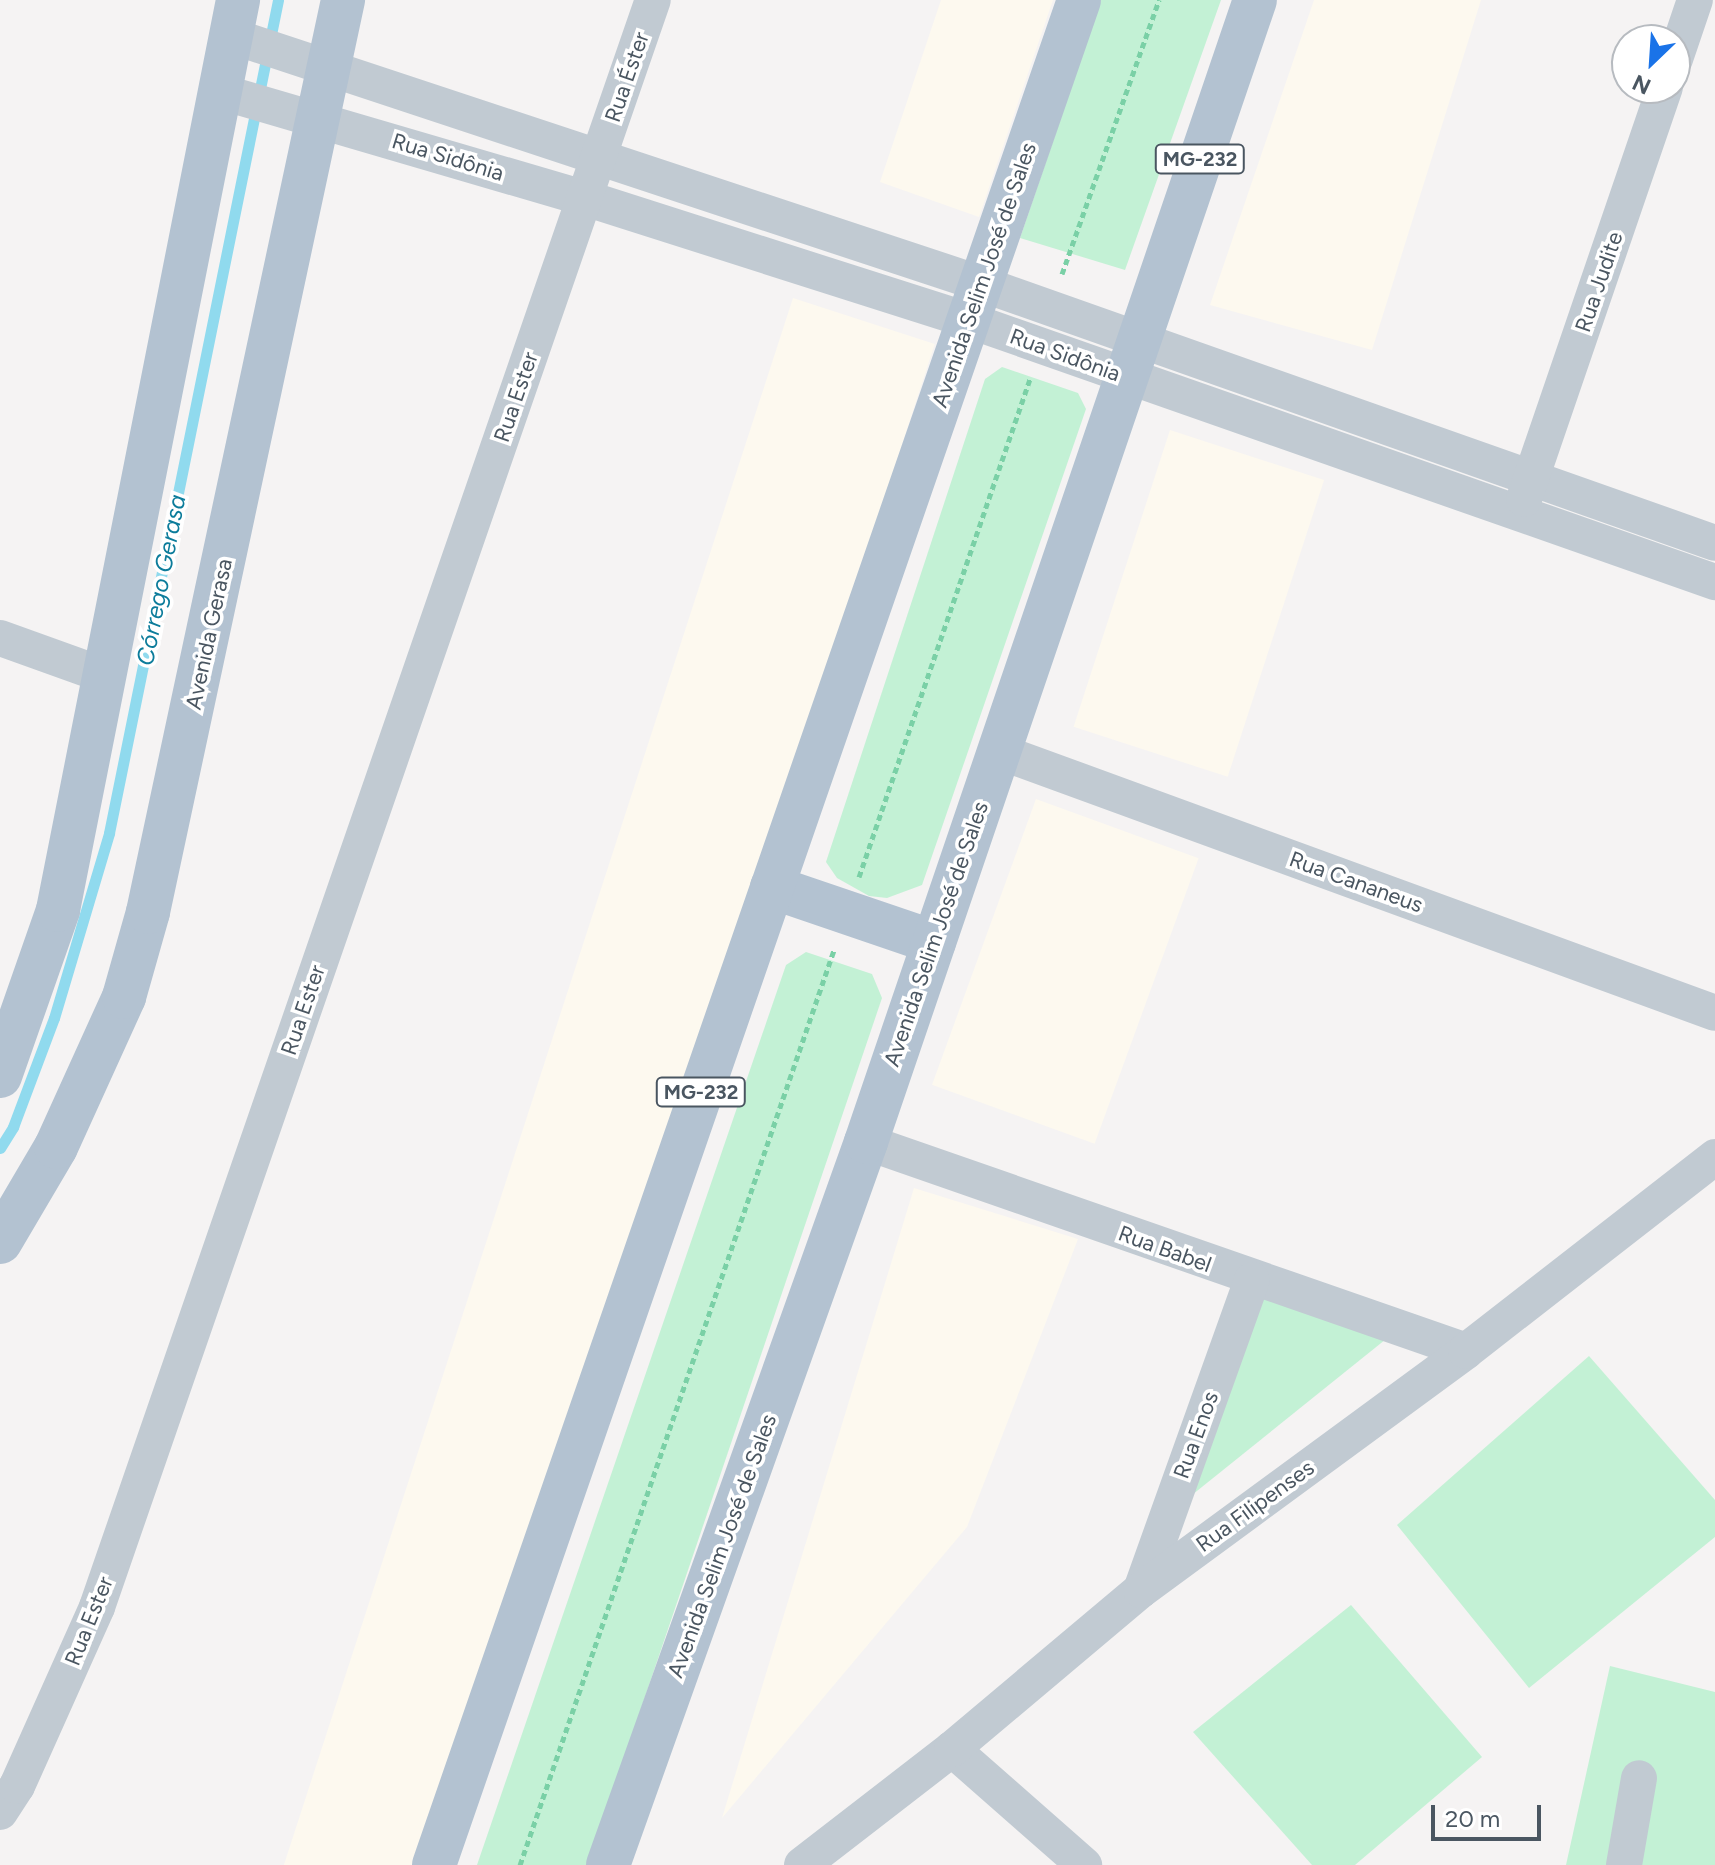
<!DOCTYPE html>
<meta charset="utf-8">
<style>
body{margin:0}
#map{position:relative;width:1715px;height:1865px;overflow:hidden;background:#f5f3f3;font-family:Figtree,sans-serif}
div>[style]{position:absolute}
.commercial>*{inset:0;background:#fdf9ef;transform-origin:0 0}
.green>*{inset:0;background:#c3f1d5}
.stream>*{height:11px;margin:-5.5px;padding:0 5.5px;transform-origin:5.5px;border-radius:5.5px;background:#90daee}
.path>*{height:5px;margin-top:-2.5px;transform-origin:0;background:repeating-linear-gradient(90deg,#7ad0a6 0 6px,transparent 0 10px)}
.minor>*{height:36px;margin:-18px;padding:0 18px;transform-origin:18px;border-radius:18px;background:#c1cad2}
.major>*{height:44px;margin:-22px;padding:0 22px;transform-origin:22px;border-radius:22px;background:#b3c2d1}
span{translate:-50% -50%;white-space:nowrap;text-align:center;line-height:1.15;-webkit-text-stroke:7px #fff;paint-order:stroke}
.shield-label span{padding:2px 6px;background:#fff;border:2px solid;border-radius:6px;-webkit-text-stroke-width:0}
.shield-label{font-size:20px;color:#4a5661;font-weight:700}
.street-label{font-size:22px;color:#4a5661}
.water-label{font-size:24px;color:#0c7c9b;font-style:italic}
.north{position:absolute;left:1611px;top:24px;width:80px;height:80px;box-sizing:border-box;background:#fff;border:2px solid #b7bbc0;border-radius:50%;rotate:205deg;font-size:22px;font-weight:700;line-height:32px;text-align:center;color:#4a5661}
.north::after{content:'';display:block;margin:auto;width:28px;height:36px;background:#1a73e8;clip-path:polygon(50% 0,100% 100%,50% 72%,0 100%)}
.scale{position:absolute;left:1431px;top:1805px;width:110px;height:36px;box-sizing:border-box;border:4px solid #4a5661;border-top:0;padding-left:10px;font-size:24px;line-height:28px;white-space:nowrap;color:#4a5661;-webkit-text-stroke:6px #fff;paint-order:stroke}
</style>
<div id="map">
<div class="commercial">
<i style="clip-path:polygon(941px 0,1053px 0,979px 217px,880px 182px)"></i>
<i style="clip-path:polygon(1314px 0,1481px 0,1372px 350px,1210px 305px)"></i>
<i style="left:793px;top:298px;width:149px;height:1660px;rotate:18deg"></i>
<i style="left:1170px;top:430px;width:162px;height:312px;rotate:18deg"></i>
<i style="left:1036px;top:799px;width:173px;height:304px;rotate:20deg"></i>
<i style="clip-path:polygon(914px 1188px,1078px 1239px,967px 1527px,722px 1818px)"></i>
</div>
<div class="green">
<i style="clip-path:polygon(1101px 0,1221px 0,1125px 270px,1020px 238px)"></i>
<i style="clip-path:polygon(1002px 367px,1078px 393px,1086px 409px,922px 885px,887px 898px,869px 896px,837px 878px,826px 862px,985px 379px)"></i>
<i style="clip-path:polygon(806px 952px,872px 974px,882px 998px,588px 1865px,477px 1865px,786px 965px)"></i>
<i style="clip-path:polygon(1270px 1267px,1416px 1315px,1172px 1511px)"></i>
<i style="clip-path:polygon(1589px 1356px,1715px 1500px,1715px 1537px,1529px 1688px,1397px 1525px)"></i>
<i style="clip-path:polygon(1351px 1605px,1482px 1757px,1355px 1865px,1312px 1865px,1193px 1732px)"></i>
<i style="clip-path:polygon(1610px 1666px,1715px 1692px,1715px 1865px,1566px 1865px)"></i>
</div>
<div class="stream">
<i style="left:0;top:1148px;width:25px;rotate:-58deg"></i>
<i style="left:13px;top:1127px;width:116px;rotate:-69.4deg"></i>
<i style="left:54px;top:1018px;width:193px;rotate:-73.4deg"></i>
<i style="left:109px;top:833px;width:850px;rotate:-78.53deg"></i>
</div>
<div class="path">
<i style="left:1062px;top:274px;width:291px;rotate:-70.5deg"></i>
<i style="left:859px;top:877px;width:527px;rotate:-71.05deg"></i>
<i style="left:520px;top:1865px;width:967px;rotate:-71.06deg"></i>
</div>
<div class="minor">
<i style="left:229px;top:35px;width:793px;rotate:18.3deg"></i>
<i style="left:982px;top:284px;width:777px;rotate:19.46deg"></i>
<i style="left:1675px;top:59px;width:62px;rotate:-71.3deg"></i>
<i style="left:218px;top:91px;width:382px;rotate:16.3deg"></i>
<i style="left:585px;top:198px;width:402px;rotate:17.7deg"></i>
<i style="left:968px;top:320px;width:792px;rotate:19.33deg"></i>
<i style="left:1524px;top:499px;width:435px;rotate:-71.1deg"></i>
<i style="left:0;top:638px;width:113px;rotate:19.7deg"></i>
<i style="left:998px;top:751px;width:763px;rotate:20.07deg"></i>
<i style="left:866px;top:1142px;width:635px;rotate:19.2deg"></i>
<i style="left:1141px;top:1590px;width:329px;rotate:-70.3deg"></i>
<i style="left:952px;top:1749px;width:176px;rotate:41.3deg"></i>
<i style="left:0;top:1812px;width:31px;rotate:-57deg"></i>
<i style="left:17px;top:1786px;width:196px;rotate:-65.9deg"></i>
<i style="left:97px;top:1607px;width:1700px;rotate:-70.92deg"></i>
<i style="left:802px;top:1865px;width:190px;rotate:-37.7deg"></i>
<i style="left:952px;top:1749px;width:247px;rotate:-40.1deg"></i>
<i style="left:1141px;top:1590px;width:403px;rotate:-36.3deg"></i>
<i style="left:1466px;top:1351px;width:316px;rotate:-37.9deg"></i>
<i style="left:1624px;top:1865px;width:88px;rotate:-80.2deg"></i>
</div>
<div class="major">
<i style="left:772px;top:887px;width:171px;rotate:18.8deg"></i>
<i style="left:0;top:1076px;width:176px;rotate:-70.7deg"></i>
<i style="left:58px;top:910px;width:928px;rotate:-78.81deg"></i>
<i style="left:0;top:1242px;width:110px;rotate:-59.5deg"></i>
<i style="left:56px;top:1147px;width:165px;rotate:-65.6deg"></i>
<i style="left:124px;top:997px;width:88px;rotate:-74.2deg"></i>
<i style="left:148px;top:912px;width:933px;rotate:-77.93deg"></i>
<i style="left:434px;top:1865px;width:1973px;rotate:-70.92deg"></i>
<i style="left:608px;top:1865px;width:768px;rotate:-70.36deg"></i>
<i style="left:866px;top:1142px;width:1206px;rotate:-71.19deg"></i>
</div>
<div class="shield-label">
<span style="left:1200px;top:159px">MG-232</span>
<span style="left:701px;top:1092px">MG-232</span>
</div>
<div class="street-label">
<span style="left:627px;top:77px;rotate:-71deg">Rua Éster</span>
<span style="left:448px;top:157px;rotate:17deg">Rua Sidônia</span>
<span style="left:984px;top:275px;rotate:-71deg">Avenida Selim José de Sales</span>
<span style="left:1599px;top:282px;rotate:-71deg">Rua Judite</span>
<span style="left:1065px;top:355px;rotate:20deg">Rua Sidônia</span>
<span style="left:516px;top:397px;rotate:-71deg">Rua Ester</span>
<span style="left:209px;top:634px;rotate:-78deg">Avenida Gerasa</span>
<span style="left:1356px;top:882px;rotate:20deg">Rua Cananeus</span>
<span style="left:936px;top:934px;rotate:-71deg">Avenida Selim José de Sales</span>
<span style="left:303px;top:1010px;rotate:-71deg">Rua Ester</span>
<span style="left:1165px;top:1249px;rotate:20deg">Rua Babel</span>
<span style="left:1196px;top:1435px;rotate:-70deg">Rua Enos</span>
<span style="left:1255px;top:1506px;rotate:-36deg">Rua Filipenses</span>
<span style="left:722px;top:1546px;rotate:-70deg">Avenida Selim José de Sales</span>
<span style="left:89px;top:1621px;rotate:-68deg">Rua Ester</span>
</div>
<div class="water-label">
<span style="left:161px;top:580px;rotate:-79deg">Córrego Gerasa</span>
</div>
<div class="north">N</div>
<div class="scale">20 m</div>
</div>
